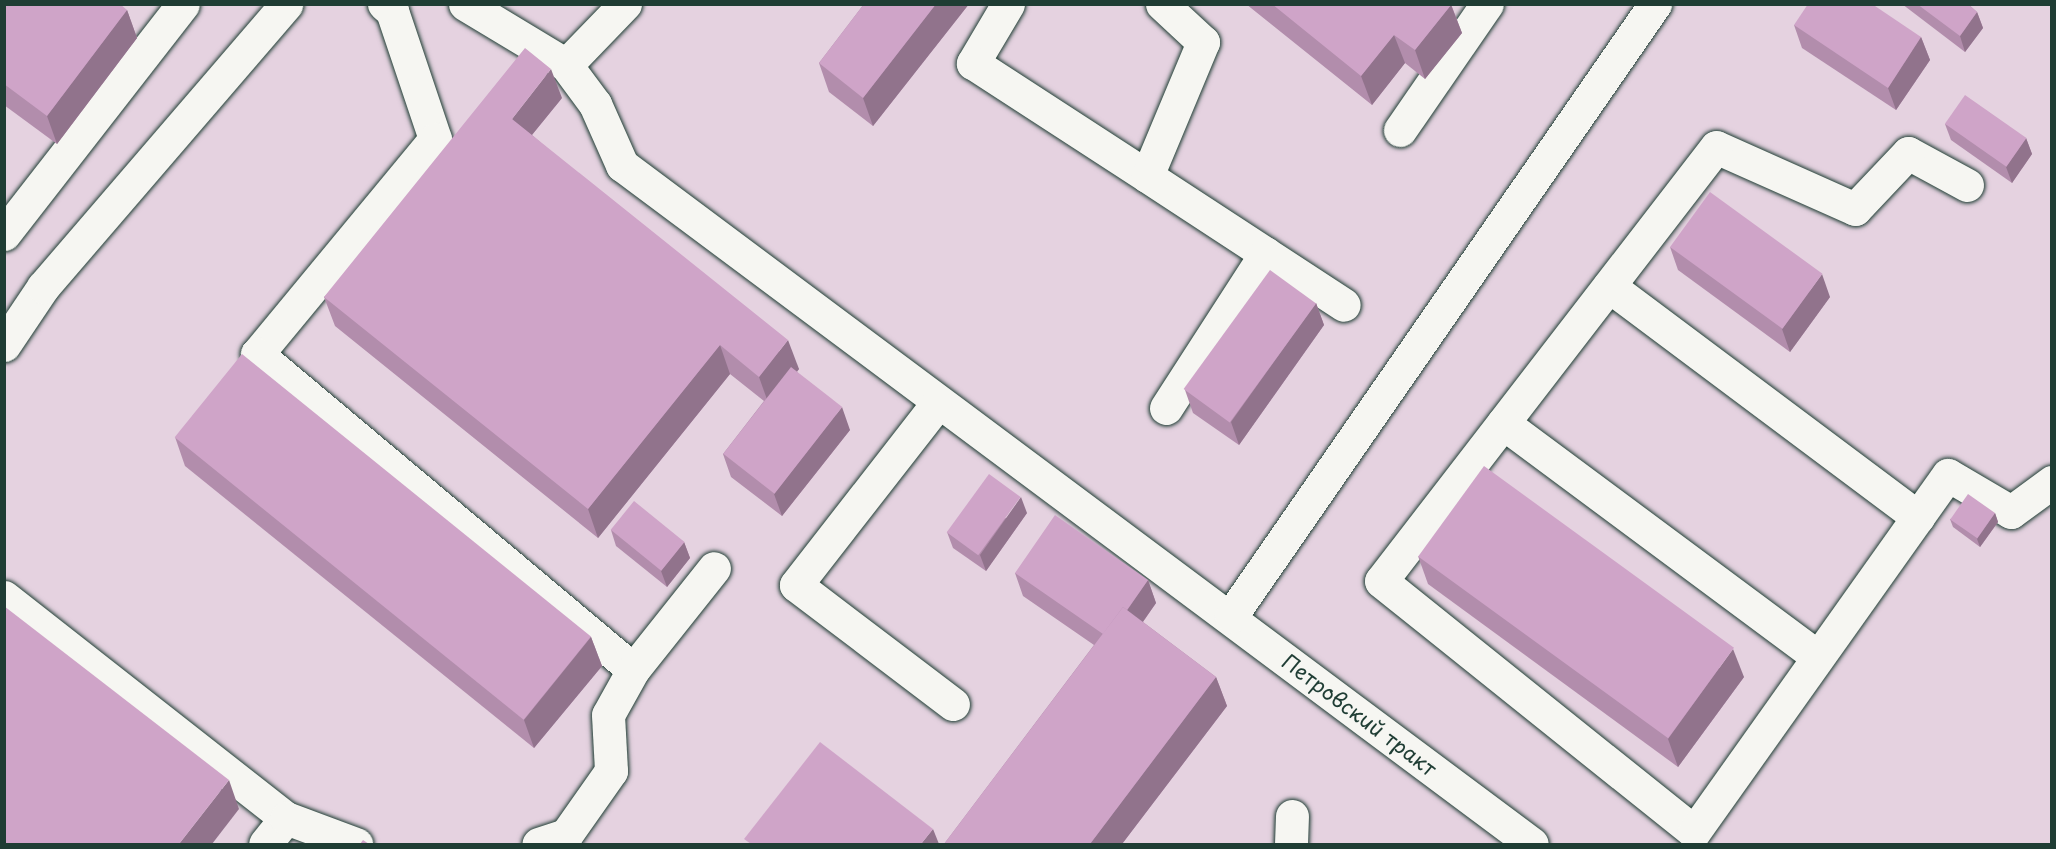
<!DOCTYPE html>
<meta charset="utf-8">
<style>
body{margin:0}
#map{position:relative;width:2056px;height:849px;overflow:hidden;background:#eee6ea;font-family:"Playpen Sans",sans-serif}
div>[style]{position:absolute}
.built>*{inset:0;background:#e5d2e0;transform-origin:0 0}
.roads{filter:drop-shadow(0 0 2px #1f3d34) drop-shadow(0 0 2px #1f3d34)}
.minor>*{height:33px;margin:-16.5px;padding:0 16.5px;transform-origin:16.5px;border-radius:16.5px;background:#f6f6f2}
.wall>*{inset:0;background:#b28dac}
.shaded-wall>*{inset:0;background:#91738c}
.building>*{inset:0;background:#cfa4c8;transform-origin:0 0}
span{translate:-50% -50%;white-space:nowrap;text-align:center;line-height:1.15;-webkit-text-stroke:4.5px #f6f6f2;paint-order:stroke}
.street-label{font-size:21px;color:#1f3d34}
.frame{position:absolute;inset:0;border:6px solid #1f3d34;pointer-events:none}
</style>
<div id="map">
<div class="built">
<i style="left:5px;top:5px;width:2046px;height:839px"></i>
</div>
<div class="roads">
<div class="minor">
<i style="left:384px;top:4px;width:11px;rotate:41deg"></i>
<i style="left:392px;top:11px;width:135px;rotate:71.4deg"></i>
<i style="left:435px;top:139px;width:279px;rotate:129.6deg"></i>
<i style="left:257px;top:354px;width:491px;rotate:40deg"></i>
<i style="left:633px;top:670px;width:51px;rotate:119.1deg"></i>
<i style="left:608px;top:715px;width:56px;rotate:86.9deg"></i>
<i style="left:611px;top:771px;width:78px;rotate:125.1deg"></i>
<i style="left:566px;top:835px;width:29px;rotate:162deg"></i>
<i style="left:465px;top:4px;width:118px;rotate:31.1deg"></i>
<i style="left:566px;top:65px;width:49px;rotate:53.4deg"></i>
<i style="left:595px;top:104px;width:67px;rotate:66.1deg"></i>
<i style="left:622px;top:165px;width:1135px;rotate:36.73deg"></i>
<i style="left:1008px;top:4px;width:69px;rotate:120.7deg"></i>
<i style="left:973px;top:63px;width:207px;rotate:33deg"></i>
<i style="left:1162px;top:4px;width:56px;rotate:42.8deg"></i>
<i style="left:1203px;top:42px;width:145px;rotate:112.7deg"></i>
<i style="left:1147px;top:176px;width:235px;rotate:33.2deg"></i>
<i style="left:566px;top:65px;width:85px;rotate:-46deg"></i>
<i style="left:1400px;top:130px;width:153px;rotate:-55.4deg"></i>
<i style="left:1967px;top:185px;width:67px;rotate:-151.5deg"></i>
<i style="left:1908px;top:153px;width:77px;rotate:133.4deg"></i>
<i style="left:1855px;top:209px;width:152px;rotate:-156deg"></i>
<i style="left:1716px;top:147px;width:548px;rotate:127.66deg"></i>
<i style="left:1381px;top:581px;width:401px;rotate:38.7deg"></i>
<i style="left:1694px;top:832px;width:438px;rotate:-54.6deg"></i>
<i style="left:1948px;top:475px;width:73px;rotate:30.4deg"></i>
<i style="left:2011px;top:512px;width:51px;rotate:-36.2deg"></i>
<i style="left:4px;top:234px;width:291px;rotate:-52.1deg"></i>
<i style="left:1609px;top:286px;width:386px;rotate:36.8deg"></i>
<i style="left:4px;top:345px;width:70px;rotate:-56.1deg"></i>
<i style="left:43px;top:287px;width:373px;rotate:-49.3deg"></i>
<i style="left:936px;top:405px;width:228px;rotate:127.9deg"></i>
<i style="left:796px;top:585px;width:197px;rotate:37.2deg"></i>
<i style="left:1166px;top:408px;width:184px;rotate:-57.2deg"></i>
<i style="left:1503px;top:423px;width:392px;rotate:36.6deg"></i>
<i style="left:4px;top:597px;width:358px;rotate:38.1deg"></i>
<i style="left:286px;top:818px;width:33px;rotate:129deg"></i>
<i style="left:1231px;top:616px;width:745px;rotate:-55.29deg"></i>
<i style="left:633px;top:670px;width:130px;rotate:-51.5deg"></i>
<i style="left:286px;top:818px;width:75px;rotate:20.4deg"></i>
<i style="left:1291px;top:844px;width:28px;rotate:-88deg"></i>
</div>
</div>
<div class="wall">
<i style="clip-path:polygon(4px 4px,127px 10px,137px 38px,57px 144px,4px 105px)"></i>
<i style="clip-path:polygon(864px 4px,969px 4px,873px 126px,829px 92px,819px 63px)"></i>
<i style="clip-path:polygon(1246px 4px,1451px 4px,1462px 33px,1425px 79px,1405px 63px,1372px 105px)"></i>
<i style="clip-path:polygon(1902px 4px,1968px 4px,1977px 12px,1983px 28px,1965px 52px)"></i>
<i style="clip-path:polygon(1794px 25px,1921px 37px,1930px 60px,1896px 110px,1802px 48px)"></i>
<i style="clip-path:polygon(562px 98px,532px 135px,799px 369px,797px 372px,850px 430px,782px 516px,731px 477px,723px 454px,764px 401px,730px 374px,598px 538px,335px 326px,324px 297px)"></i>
<i style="clip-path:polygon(1945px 124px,2026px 138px,2032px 154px,2012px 183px,1951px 140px)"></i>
<i style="clip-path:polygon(1670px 247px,1830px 297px,1790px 352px,1678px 270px)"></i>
<i style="clip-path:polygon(1316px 303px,1324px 325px,1239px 445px,1193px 413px,1185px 390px)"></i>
<i style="clip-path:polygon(175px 437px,591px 637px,602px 666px,534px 748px,185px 466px)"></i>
<i style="clip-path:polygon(1027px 513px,986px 571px,953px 548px,947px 532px)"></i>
<i style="clip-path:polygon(1995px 513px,1998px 522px,1980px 547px,1953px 527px,1950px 519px)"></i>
<i style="clip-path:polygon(611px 530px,684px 542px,690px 558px,667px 587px,616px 546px)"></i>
<i style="clip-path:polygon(1418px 556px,1744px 677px,1678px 767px,1428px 584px)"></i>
<i style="clip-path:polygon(1015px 573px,1148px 580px,1156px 603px,1143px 622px,1216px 677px,1227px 706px,1122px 844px,944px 844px,1094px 645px,1023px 596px)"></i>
</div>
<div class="shaded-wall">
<i style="clip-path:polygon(936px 4px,969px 4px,873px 126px,863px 98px)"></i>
<i style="clip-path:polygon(1451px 5px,1462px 33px,1425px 79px,1415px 50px)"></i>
<i style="clip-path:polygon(127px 10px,137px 38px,57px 144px,47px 116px)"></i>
<i style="clip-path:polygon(1977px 12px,1983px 28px,1965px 52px,1960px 36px)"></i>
<i style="clip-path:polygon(1394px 35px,1405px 63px,1372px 105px,1361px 76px)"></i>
<i style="clip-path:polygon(1921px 37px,1930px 60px,1896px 110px,1888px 88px)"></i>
<i style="clip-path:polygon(551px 69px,562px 98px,522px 147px,512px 119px)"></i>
<i style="clip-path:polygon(2026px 138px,2032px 154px,2012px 183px,2006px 167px)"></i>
<i style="clip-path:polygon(1822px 274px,1830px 297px,1790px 352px,1782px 329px)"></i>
<i style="clip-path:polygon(1316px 303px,1324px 325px,1239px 445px,1231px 422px)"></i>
<i style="clip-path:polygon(788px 340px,799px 369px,769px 405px,759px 377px)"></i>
<i style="clip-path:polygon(720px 345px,730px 374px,598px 538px,588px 509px)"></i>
<i style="clip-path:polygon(842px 407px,850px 430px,782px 516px,774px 494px)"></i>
<i style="clip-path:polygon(1021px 497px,1027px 513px,986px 571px,980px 555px)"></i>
<i style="clip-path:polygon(1995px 513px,1998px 522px,1980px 547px,1977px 539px)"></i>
<i style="clip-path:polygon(684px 542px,690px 558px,667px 587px,661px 571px)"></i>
<i style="clip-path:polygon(1148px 580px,1156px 603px,1116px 660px,1108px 638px)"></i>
<i style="clip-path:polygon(591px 637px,602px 666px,534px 748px,524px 720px)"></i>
<i style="clip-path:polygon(1733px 649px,1744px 677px,1678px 767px,1668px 739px)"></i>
<i style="clip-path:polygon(1216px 677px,1227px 706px,1122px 844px,1090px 844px)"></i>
<i style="clip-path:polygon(229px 780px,239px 809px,212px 844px,179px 844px)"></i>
<i style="clip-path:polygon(933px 829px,939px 844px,921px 844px)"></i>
</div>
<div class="building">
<i style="clip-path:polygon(4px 4px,120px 4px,127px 10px,47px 116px,4px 84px)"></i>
<i style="clip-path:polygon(864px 4px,936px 4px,863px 98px,819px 63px)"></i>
<i style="clip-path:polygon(1272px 4px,1451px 4px,1451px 5px,1415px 50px,1394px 35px,1361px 76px)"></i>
<i style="clip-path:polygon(1808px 4px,1872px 4px,1921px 37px,1888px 88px,1794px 25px)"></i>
<i style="clip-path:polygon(1917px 4px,1968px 4px,1977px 12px,1960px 36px)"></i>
<i style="clip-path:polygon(525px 48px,551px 69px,512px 119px,788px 340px,759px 377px,720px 345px,588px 509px,324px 297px)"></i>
<i style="left:1965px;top:95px;width:75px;height:35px;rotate:35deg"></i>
<i style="left:1710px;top:192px;width:139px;height:68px;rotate:36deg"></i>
<i style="left:1270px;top:270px;width:57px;height:147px;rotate:36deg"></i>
<i style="left:242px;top:354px;width:449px;height:107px;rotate:39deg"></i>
<i style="left:791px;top:367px;width:65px;height:110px;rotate:38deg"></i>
<i style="left:1484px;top:466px;width:309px;height:112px;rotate:36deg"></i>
<i style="left:989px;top:474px;width:39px;height:72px;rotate:36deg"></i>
<i style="left:1968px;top:494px;width:33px;height:31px;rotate:35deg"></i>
<i style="left:634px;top:501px;width:65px;height:37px;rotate:39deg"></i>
<i style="clip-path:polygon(1055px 515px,1148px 580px,1127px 610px,1123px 607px,1103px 634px,1015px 573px)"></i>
<i style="clip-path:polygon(4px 606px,229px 780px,179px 844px,4px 844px)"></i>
<i style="clip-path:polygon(1123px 607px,1216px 677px,1090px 844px,944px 844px)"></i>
<i style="clip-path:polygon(820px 742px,933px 829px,921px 844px,751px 844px,744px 839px)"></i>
<i style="clip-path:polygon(363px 840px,369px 844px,360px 844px)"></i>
</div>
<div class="street-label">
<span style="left:1360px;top:714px;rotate:37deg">Петровский тракт</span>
</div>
<div class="frame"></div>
</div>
